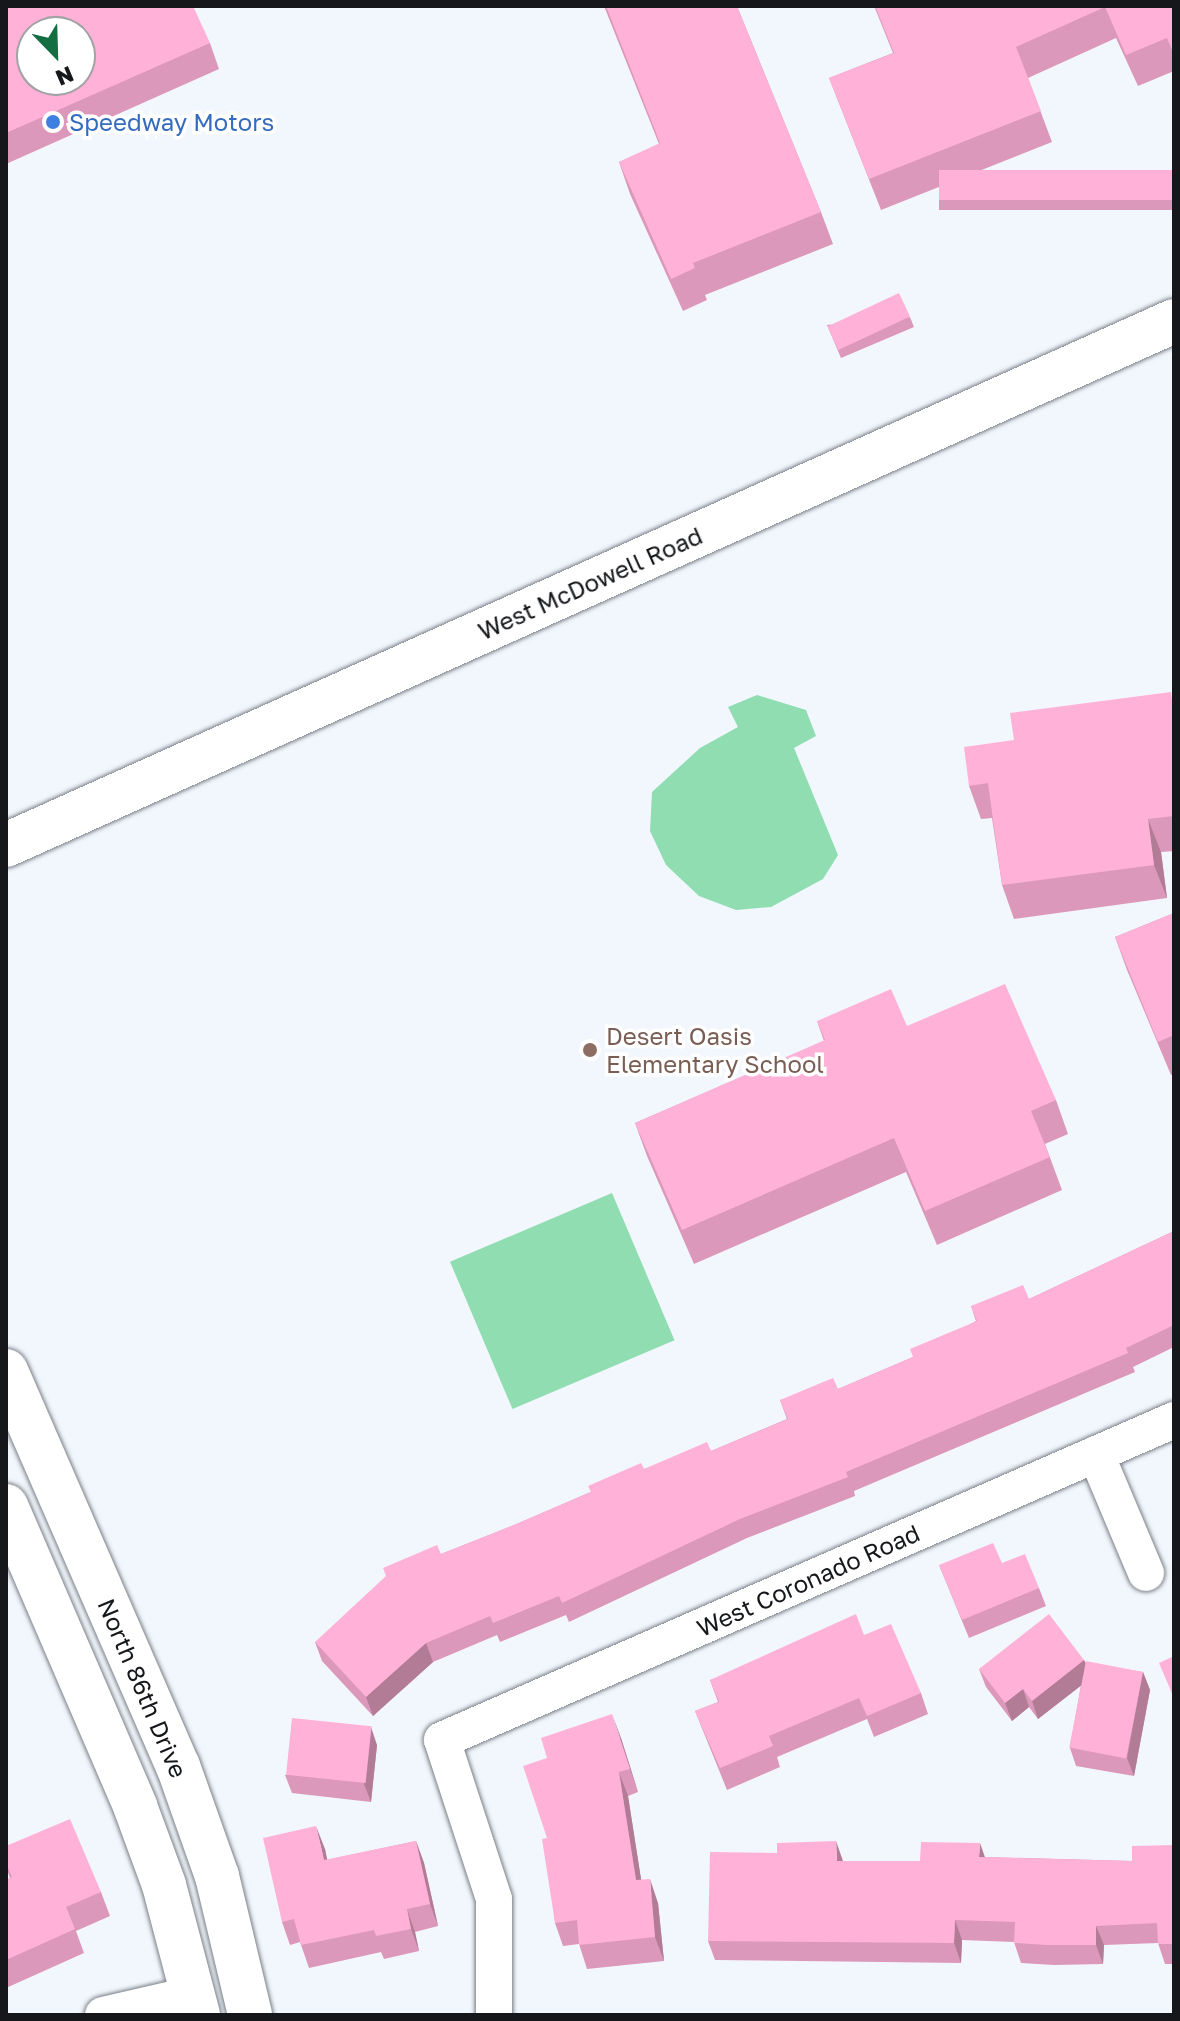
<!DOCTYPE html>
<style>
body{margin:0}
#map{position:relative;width:1180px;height:2021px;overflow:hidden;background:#f2f7fd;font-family:"Golos Text",sans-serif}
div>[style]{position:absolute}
.green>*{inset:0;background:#90ddb2;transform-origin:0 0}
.roads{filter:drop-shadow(0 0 2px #7b8088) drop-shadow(0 0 2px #7b8088)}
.street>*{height:36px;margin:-18px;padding:0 18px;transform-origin:18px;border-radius:18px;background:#fff}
.secondary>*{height:44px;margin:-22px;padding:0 22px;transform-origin:22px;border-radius:22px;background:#fff}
.primary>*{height:44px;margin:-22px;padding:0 22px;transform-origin:22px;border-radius:22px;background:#fff}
.wall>*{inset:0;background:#db98ba;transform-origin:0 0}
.shaded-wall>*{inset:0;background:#b27c97}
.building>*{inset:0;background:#ffb1d8;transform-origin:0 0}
.dots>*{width:22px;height:22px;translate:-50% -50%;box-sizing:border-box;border:4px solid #fff;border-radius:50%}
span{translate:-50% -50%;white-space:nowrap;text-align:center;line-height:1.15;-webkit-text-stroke:7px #fff;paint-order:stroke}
.shop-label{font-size:24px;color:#366cbe}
.left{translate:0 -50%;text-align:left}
.street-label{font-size:24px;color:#15171a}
.education-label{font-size:24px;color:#785e54}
.frame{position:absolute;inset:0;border:8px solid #15171a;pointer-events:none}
.north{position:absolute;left:16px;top:16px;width:80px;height:80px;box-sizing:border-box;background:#fff;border:2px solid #a1a2a3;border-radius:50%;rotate:157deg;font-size:22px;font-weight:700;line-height:32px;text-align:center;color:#15171a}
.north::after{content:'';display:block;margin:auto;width:28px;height:36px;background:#136e42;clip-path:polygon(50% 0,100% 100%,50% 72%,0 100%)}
</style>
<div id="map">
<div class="green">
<i style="clip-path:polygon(757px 695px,806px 710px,816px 736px,794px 748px,838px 855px,823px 879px,771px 907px,736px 910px,699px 896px,666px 865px,650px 831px,652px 792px,700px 748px,738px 727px,728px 707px)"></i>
<i style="left:612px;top:1193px;width:160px;height:176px;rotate:67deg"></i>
</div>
<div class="roads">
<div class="street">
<i style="left:1096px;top:1454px;width:129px;rotate:67.2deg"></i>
<i style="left:103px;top:2015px;width:93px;rotate:-13deg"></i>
<i style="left:494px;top:2015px;width:116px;rotate:-90deg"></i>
<i style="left:494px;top:1899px;width:167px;rotate:-108.1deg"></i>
<i style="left:442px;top:1740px;width:799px;rotate:-23.61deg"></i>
</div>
<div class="secondary">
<i style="left:6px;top:1371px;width:431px;rotate:66.5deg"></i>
<i style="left:178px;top:1766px;width:117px;rotate:70.5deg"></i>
<i style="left:217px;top:1876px;width:143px;rotate:76.6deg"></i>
<i style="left:6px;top:1506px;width:327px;rotate:66.7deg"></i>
<i style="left:135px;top:1806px;width:84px;rotate:69.8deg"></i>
<i style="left:164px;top:1885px;width:134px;rotate:75.3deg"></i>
</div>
<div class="primary">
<i style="left:6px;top:845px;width:1280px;rotate:-24.16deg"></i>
</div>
</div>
<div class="wall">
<i style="clip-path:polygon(6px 6px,210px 43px,219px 69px,6px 164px)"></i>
<i style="clip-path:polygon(604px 6px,737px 6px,821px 212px,833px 244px,705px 295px,707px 300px,683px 311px,630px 194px,619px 162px,659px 144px)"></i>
<i style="clip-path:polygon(874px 6px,1174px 6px,1174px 71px,1138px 86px,1116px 38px,1028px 78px,1052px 142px,881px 210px,829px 78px,893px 53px)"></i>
<i style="left:1174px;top:170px;width:40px;height:235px;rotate:90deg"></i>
<i style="clip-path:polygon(910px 317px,914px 327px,841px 358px,827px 325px)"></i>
<i style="clip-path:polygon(1174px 701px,1174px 851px,1161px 852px,1167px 898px,1014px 919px,1002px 885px,992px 818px,981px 819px,969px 786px,1014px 740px)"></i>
<i style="clip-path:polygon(1174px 913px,1174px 1074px,1171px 1075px,1127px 970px,1115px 937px)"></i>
<i style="clip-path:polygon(817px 1021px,907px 1026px,1056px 1100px,1068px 1134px,1045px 1144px,1062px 1190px,937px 1245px,906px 1172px,694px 1264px,647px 1156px,635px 1123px,824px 1041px)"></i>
<i style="clip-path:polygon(1174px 1231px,1174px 1347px,1133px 1367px,1135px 1372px,854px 1491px,855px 1496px,747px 1538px,569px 1622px,566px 1615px,500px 1642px,497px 1635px,433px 1662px,373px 1716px,322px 1661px,315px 1642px,441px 1554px,514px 1525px,644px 1469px,711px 1451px,787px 1419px,780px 1400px,838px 1389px,913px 1357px,976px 1321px,971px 1306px,1029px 1299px)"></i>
<i style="clip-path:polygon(1002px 1563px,1039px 1588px,1046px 1606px,969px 1638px,939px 1565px)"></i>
<i style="clip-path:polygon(864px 1635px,921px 1693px,928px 1714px,874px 1737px,867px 1719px,777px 1757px,780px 1767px,727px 1790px,695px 1711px,718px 1702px,710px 1680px)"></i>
<i style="clip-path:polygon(1084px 1660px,1086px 1663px,1143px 1672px,1150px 1690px,1134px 1776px,1076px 1766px,1070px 1748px,1081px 1685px,1038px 1719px,1029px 1707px,1012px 1721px,986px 1687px,979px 1669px)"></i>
<i style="clip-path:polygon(621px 1738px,638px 1792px,628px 1796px,641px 1880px,658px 1903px,664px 1961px,587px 1969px,579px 1944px,563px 1946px,555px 1923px,547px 1838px)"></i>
<i style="clip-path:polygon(377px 1745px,371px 1802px,292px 1793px,285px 1775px)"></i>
<i style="clip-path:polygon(416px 1841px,424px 1863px,438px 1926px,415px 1932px,419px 1951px,384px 1959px,381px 1952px,309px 1968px,300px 1942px,290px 1945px,282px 1922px,325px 1849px,327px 1860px)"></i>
<i style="clip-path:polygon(1174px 1845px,1174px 1964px,1165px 1964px,1158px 1943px,1104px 1945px,1103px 1964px,1054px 1965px,1021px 1963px,1014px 1942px,962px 1940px,961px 1963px,715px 1960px,708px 1941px,843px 1861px,920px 1861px,985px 1857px,1132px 1861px)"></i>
<i style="clip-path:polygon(6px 1846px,101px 1892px,110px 1916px,76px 1931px,84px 1953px,6px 1988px,6px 1880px,10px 1878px,6px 1867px)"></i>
</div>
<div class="shaded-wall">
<i style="clip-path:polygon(1148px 819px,1161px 852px,1167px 898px,1154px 865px)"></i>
<i style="clip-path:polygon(426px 1643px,433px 1662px,373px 1716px,366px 1697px)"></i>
<i style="clip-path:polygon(1084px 1660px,1091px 1678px,1038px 1719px,1032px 1701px)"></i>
<i style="clip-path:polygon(1143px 1672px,1150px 1690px,1134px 1776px,1127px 1758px)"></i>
<i style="clip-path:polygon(1023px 1689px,1029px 1707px,1012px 1721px,1005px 1703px)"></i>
<i style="clip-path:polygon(612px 1714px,621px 1738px,638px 1792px,630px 1769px)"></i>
<i style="clip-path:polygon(371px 1727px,377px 1745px,371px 1802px,364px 1784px)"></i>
<i style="clip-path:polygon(619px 1772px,628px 1796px,645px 1904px,636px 1880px)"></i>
<i style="clip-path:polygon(316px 1826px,325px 1849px,332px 1883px,324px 1860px)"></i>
<i style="clip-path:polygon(416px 1841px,424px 1863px,438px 1926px,430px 1904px)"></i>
<i style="clip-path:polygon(836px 1841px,843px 1861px,837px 1861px)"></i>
<i style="clip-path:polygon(980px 1843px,987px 1863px,979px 1857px)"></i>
<i style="clip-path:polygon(650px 1879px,658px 1903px,664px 1961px,655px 1937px)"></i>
<i style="clip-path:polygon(407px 1909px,415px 1932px,419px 1951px,411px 1929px)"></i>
<i style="clip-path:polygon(955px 1920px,962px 1940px,961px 1963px,954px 1943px)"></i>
<i style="clip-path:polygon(1096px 1926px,1104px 1945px,1103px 1964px,1096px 1945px)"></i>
</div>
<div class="building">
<i style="clip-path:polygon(evenodd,6px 6px,193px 6px,210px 43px,6px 133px,6px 6px,32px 32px,80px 32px,80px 80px,32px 80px,32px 32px)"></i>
<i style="clip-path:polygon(606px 6px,737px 6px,821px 212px,693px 263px,695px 268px,671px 279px,619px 162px,660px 143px)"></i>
<i style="clip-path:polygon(875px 6px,1174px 6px,1174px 55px,1167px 38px,1126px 55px,1105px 7px,1016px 47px,1041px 111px,869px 179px,829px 78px,894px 53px)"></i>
<i style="left:1174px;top:170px;width:30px;height:235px;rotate:90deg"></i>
<i style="left:899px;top:293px;width:26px;height:79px;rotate:65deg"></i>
<i style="clip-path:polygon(1171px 692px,1174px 717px,1174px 816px,1148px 819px,1154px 865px,1002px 885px,988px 783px,969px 786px,964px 747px,1014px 740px,1010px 713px)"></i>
<i style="clip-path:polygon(1174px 913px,1174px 1035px,1158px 1042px,1115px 937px)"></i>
<i style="clip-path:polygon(1005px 984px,1056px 1100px,1031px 1111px,1050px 1157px,925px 1211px,894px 1138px,682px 1230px,635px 1123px,825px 1040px,817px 1021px,891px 989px,907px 1026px)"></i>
<i style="clip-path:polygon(1174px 1231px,1174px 1325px,1126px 1348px,1128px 1353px,846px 1472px,848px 1477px,740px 1519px,562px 1603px,559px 1596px,493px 1623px,490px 1616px,426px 1643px,366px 1697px,315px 1642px,386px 1576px,383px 1568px,437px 1545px,441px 1554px,514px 1525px,591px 1492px,588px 1486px,641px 1463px,644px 1469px,707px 1442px,711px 1451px,788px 1419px,780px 1400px,833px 1378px,838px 1389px,913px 1357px,910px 1349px,977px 1321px,971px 1306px,1023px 1285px,1029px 1299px)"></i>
<i style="clip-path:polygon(993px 1543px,1002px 1563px,1025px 1554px,1039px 1588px,962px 1620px,939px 1565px)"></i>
<i style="clip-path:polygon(856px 1614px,864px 1635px,891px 1624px,921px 1693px,867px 1716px,859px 1698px,769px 1736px,773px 1746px,720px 1768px,695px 1711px,719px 1702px,710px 1680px)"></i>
<i style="clip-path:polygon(1049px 1614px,1084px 1660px,1032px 1701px,1023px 1689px,1005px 1703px,979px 1669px)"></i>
<i style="clip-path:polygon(1174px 1656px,1174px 1698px,1159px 1663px)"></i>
<i style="left:1086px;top:1661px;width:58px;height:88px;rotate:11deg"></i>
<i style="clip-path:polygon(612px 1714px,630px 1769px,619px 1772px,636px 1880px,650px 1879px,655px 1937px,579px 1945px,577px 1920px,555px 1923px,542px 1839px,547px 1838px,523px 1766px,547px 1758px,541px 1738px)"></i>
<i style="left:292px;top:1718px;width:80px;height:57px;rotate:6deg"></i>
<i style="clip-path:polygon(70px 1819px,101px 1892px,66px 1907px,75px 1929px,6px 1960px,6px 1880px,12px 1877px,6px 1864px,6px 1846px)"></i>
<i style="clip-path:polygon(316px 1826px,324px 1860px,416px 1841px,430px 1904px,407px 1909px,411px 1929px,376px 1936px,374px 1930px,301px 1945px,294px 1919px,282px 1922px,263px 1838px)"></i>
<i style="clip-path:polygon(836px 1841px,837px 1861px,920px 1861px,921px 1842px,980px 1843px,979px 1857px,1132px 1861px,1132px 1846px,1174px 1845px,1174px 1944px,1158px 1944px,1157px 1923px,1096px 1926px,1096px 1945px,1047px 1945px,1014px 1943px,1015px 1922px,955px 1920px,954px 1943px,708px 1941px,710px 1852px,777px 1853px,777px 1843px)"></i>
</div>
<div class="dots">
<i style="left:53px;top:122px;background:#3f7fe0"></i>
<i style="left:590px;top:1050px;background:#8d6e63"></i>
</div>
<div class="shop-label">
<span class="left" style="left:69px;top:122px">Speedway Motors</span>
</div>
<div class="street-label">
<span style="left:590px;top:583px;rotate:-24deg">West McDowell Road</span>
<span style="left:808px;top:1580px;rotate:-24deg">West Coronado Road</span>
<span style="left:143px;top:1688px;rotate:67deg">North 86th Drive</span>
</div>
<div class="education-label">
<span class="left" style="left:606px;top:1050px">Desert Oasis<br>Elementary School</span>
</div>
<div class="frame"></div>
<div class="north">N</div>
</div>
